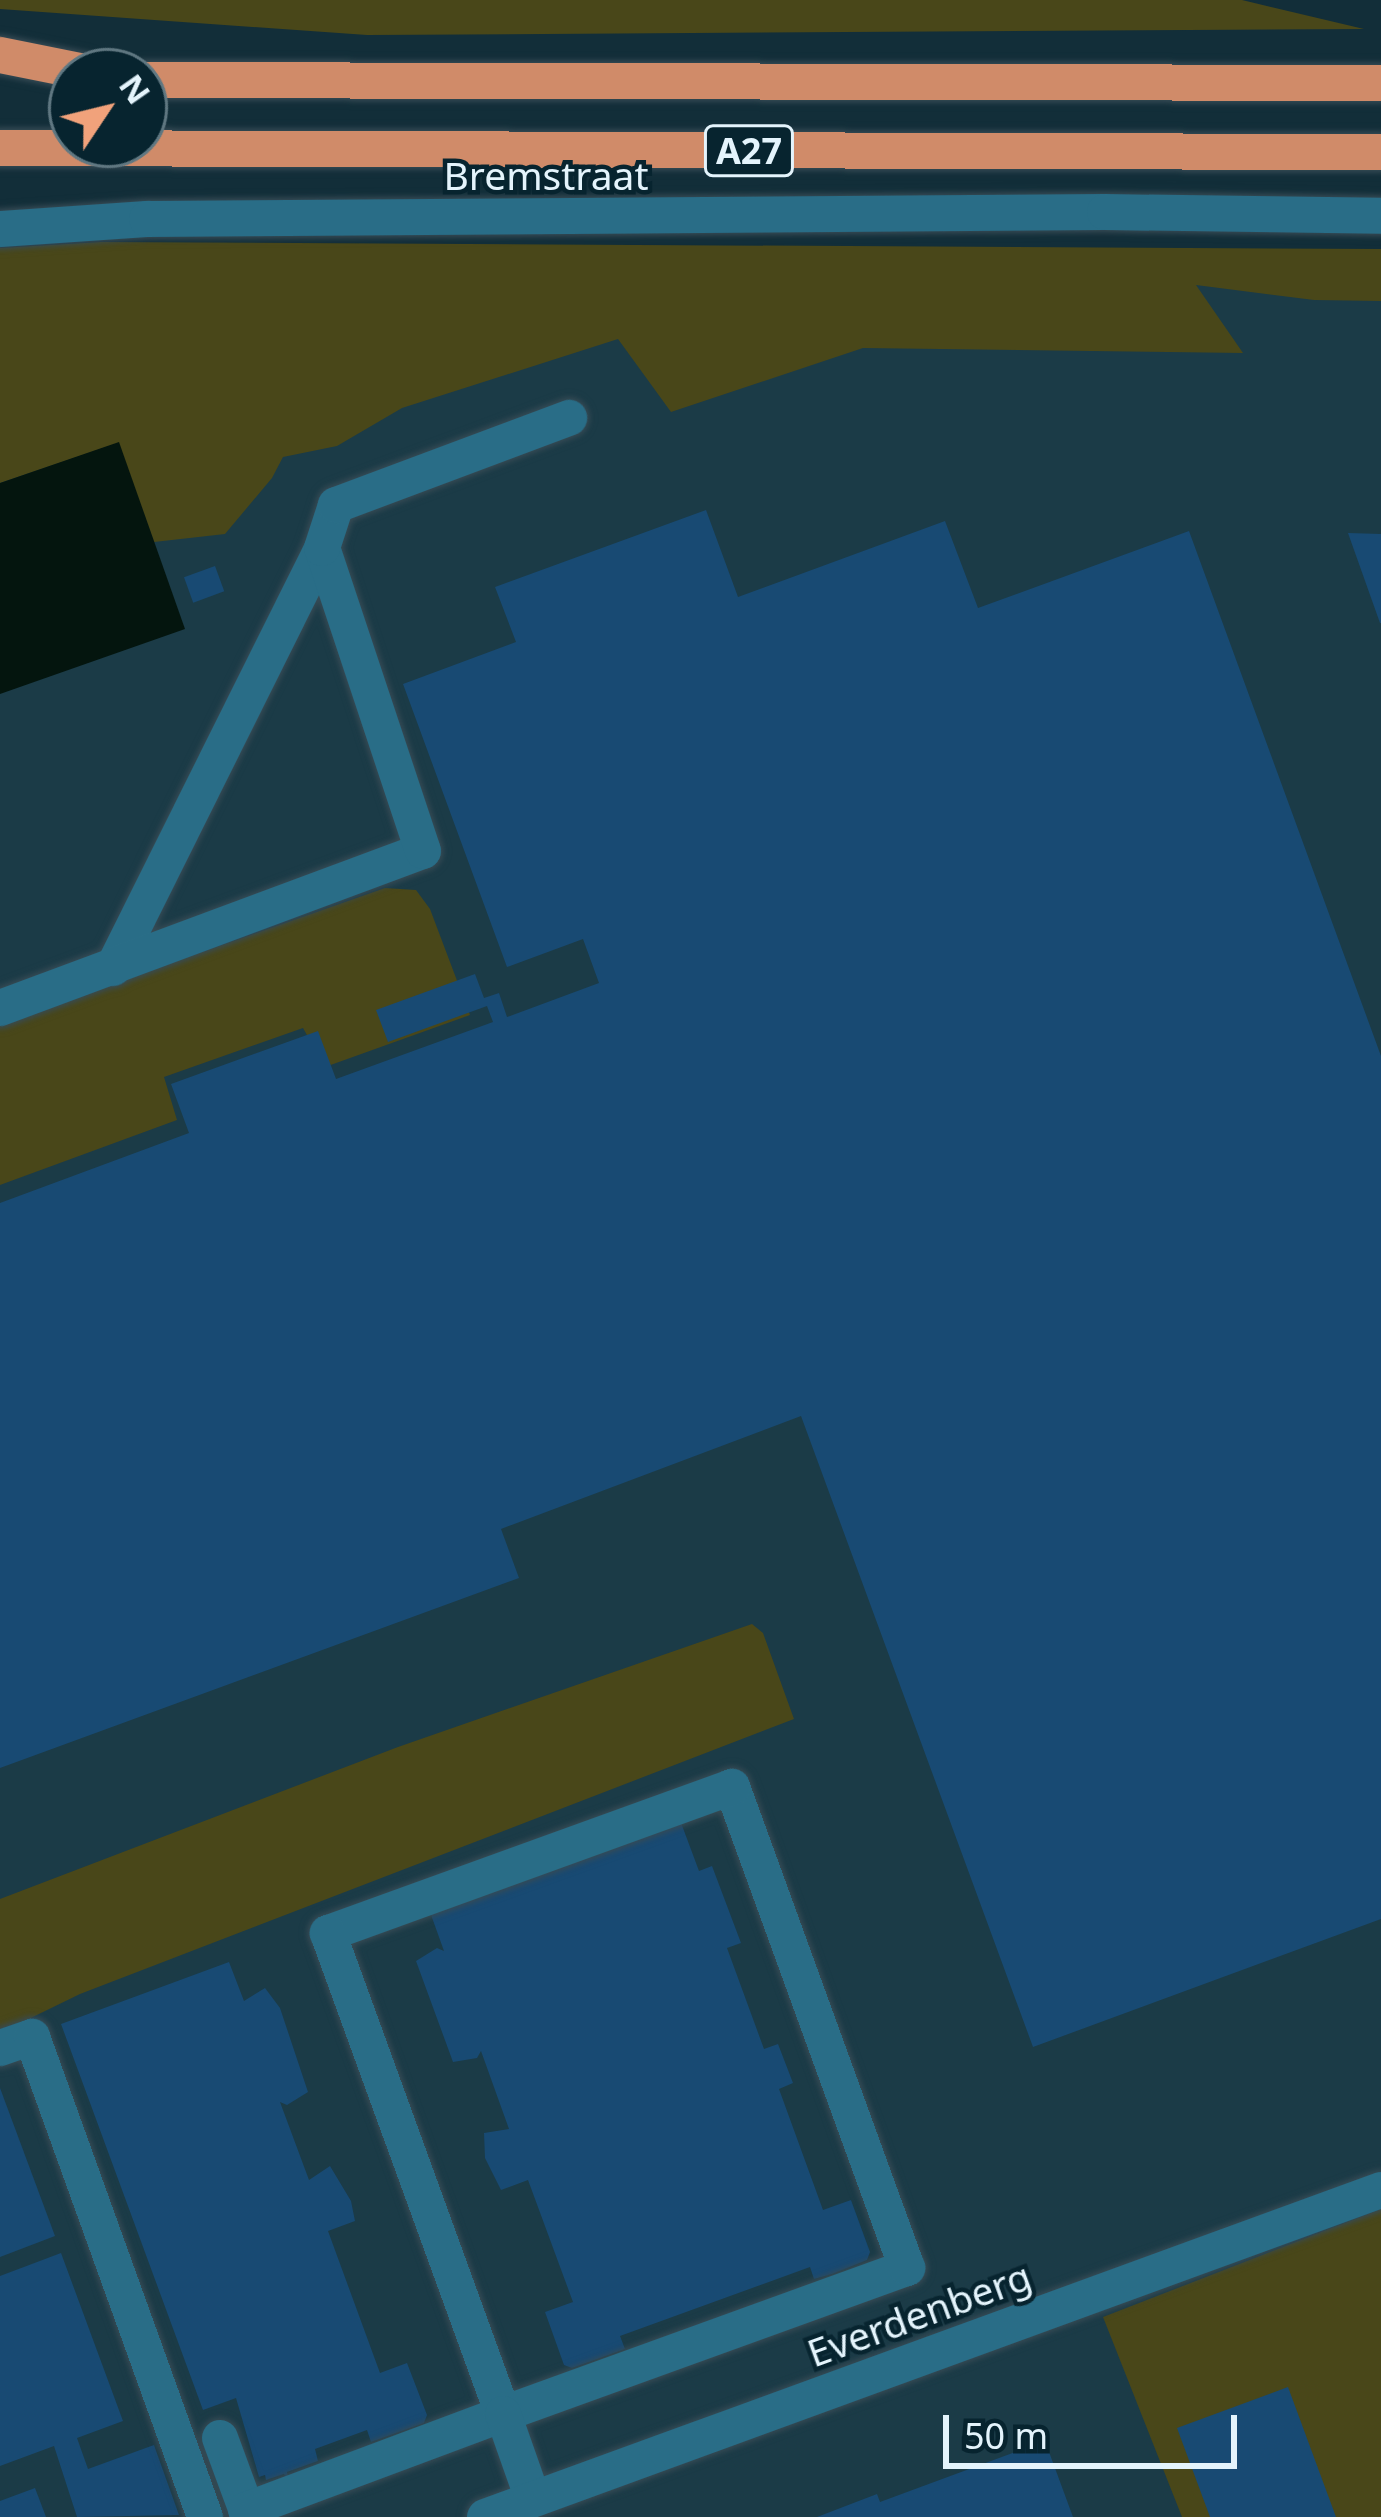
<!DOCTYPE html>
<style>
body{margin:0}
#map{position:relative;width:1381px;height:2517px;overflow:hidden;background:#122e39;font-family:"Noto Sans",sans-serif}
div>[style]{position:absolute}
.built>*{inset:0;background:#1b3b47;transform-origin:0 0}
.green>*{inset:0;background:#494719}
.water>*{inset:0;background:#04150e}
.building>*{inset:0;background:#184a73;transform-origin:0 0}
.roads{filter:drop-shadow(0 0 3px #374b55) drop-shadow(0 0 3px #374b55)}
.minor>*{height:36px;margin:-18px;padding:0 18px;transform-origin:18px;border-radius:18px;background:#296d87}
.highway>*{height:36px;margin:-18px;padding:0 18px;transform-origin:18px;border-radius:18px;background:#d08b69}
span{translate:-50% -50%;white-space:nowrap;text-align:center;line-height:1.15;-webkit-text-stroke:9px #07242f;paint-order:stroke}
.shield-label span{padding:3px 9px;background:#07242f;border:3px solid;border-radius:9px;-webkit-text-stroke-width:0}
.shield-label{font-size:36px;color:#e4f4fc;font-weight:700}
.street-label{font-size:39px;color:#e4f4fc}
.north{position:absolute;left:48px;top:48px;width:120px;height:120px;box-sizing:border-box;background:#07242f;border:3px solid #5f7781;border-radius:50%;rotate:55deg;font-size:33px;font-weight:700;line-height:48px;text-align:center;color:#e4f4fc}
.north::after{content:'';display:block;margin:auto;width:42px;height:54px;background:#f1a27b;clip-path:polygon(50% 0,100% 100%,50% 72%,0 100%)}
.scale{position:absolute;left:943px;top:2415px;width:294px;height:54px;box-sizing:border-box;border:6px solid #e4f4fc;border-top:0;padding-left:15px;font-size:36px;line-height:42px;white-space:nowrap;color:#e4f4fc;-webkit-text-stroke:9px #07242f;paint-order:stroke}
</style>
<div id="map">
<div class="built">
<i style="left:1381px;top:256px;width:2261px;height:1381px;rotate:90deg"></i>
</div>
<div class="green">
<i style="clip-path:polygon(0 0,1242px 0,1364px 29px,367px 35px,0 9px)"></i>
<i style="clip-path:polygon(101px 242px,1381px 249px,1381px 301px,1314px 300px,1196px 285px,1243px 353px,863px 348px,671px 412px,618px 339px,402px 408px,337px 446px,283px 457px,272px 478px,225px 534px,154px 542px,118px 443px,0 483px,0 248px)"></i>
<i style="clip-path:polygon(385px 888px,416px 890px,430px 909px,470px 1015px,325px 1067px,303px 1028px,164px 1077px,177px 1120px,0 1185px,0 1023px)"></i>
<i style="clip-path:polygon(752px 1624px,763px 1633px,794px 1719px,80px 1994px,0 2033px,0 1899px,398px 1747px)"></i>
<i style="clip-path:polygon(1381px 2209px,1381px 2517px,1182px 2517px,1103px 2317px)"></i>
</div>
<div class="water">
<i style="clip-path:polygon(119px 442px,185px 629px,0 694px,0 483px)"></i>
</div>
<div class="building">
<i style="clip-path:polygon(706px 510px,738px 597px,945px 521px,978px 608px,1189px 531px,1381px 1056px,1381px 1919px,1033px 2047px,801px 1416px,501px 1529px,519px 1578px,0 1768px,0 1203px,189px 1133px,171px 1084px,318px 1031px,336px 1079px,493px 1022px,487px 1006px,388px 1042px,376px 1010px,475px 974px,484px 998px,499px 993px,507px 1017px,599px 983px,583px 939px,507px 967px,403px 684px,516px 642px,495px 587px)"></i>
<i style="clip-path:polygon(1348px 533px,1381px 534px,1381px 623px,1380px 623px)"></i>
<i style="left:215px;top:566px;width:27px;height:33px;rotate:70deg"></i>
<i style="clip-path:polygon(680px 1820px,699px 1871px,712px 1866px,741px 1943px,727px 1948px,764px 2049px,778px 2044px,793px 2083px,779px 2089px,823px 2210px,851px 2200px,870px 2252px,867px 2260px,832px 2274px,814px 2279px,810px 2267px,620px 2336px,625px 2349px,572px 2368px,564px 2365px,545px 2312px,573px 2302px,528px 2180px,501px 2190px,485px 2158px,484px 2133px,509px 2129px,481px 2051px,477px 2058px,453px 2062px,416px 1961px,437px 1948px,444px 1951px,430px 1912px)"></i>
<i style="clip-path:polygon(229px 1962px,244px 2001px,265px 1988px,280px 2008px,308px 2092px,287px 2105px,280px 2102px,309px 2180px,330px 2166px,351px 2201px,355px 2221px,328px 2231px,380px 2373px,407px 2363px,427px 2415px,424px 2423px,371px 2442px,367px 2430px,315px 2449px,318px 2461px,287px 2472px,289px 2482px,284px 2474px,266px 2480px,265px 2475px,259px 2477px,236px 2398px,203px 2410px,61px 2024px)"></i>
<i style="clip-path:polygon(0 2088px,55px 2236px,0 2257px)"></i>
<i style="clip-path:polygon(61px 2253px,123px 2421px,77px 2438px,88px 2469px,154px 2445px,179px 2515px,77px 2517px,54px 2446px,0 2466px,0 2276px)"></i>
<i style="clip-path:polygon(1288px 2387px,1336px 2517px,1210px 2517px,1177px 2428px)"></i>
<i style="clip-path:polygon(1045px 2441px,1073px 2517px,817px 2517px,877px 2494px,880px 2502px)"></i>
<i style="clip-path:polygon(35px 2488px,46px 2517px,0 2517px,0 2501px)"></i>
</div>
<div class="roads">
<div class="minor">
<i style="left:0;top:229px;width:147px;rotate:-3.9deg"></i>
<i style="left:147px;top:219px;width:958px;rotate:-0.42deg"></i>
<i style="left:1105px;top:212px;width:276px;rotate:0.8deg"></i>
<i style="left:113px;top:968px;width:469px;rotate:-63.5deg"></i>
<i style="left:0;top:1008px;width:451px;rotate:-20.4deg"></i>
<i style="left:423px;top:851px;width:319px;rotate:-108.4deg"></i>
<i style="left:322px;top:548px;width:45px;rotate:-72deg"></i>
<i style="left:336px;top:505px;width:249px;rotate:-20.5deg"></i>
<i style="left:0;top:2048px;width:34px;rotate:-19deg"></i>
<i style="left:32px;top:2037px;width:510px;rotate:70.18deg"></i>
<i style="left:220px;top:2438px;width:84px;rotate:69.8deg"></i>
<i style="left:246px;top:2510px;width:274px;rotate:-20.5deg"></i>
<i style="left:503px;top:2414px;width:430px;rotate:-19.9deg"></i>
<i style="left:907px;top:2268px;width:512px;rotate:-109.99deg"></i>
<i style="left:732px;top:1787px;width:430px;rotate:160.1deg"></i>
<i style="left:328px;top:1933px;width:512px;rotate:70.01deg"></i>
<i style="left:503px;top:2414px;width:90px;rotate:70.6deg"></i>
<i style="left:485px;top:2517px;width:954px;rotate:-20.05deg"></i>
</div>
<div class="highway">
<i style="left:0;top:55px;width:87px;rotate:11.3deg"></i>
<i style="left:144px;top:80px;width:1237px;rotate:0.14deg"></i>
<i style="left:0;top:148px;width:1381px;rotate:0.17deg"></i>
</div>
</div>
<div class="shield-label">
<span style="left:749px;top:151px">A27</span>
</div>
<div class="street-label">
<span style="left:546px;top:175px">Bremstraat</span>
<span style="left:919px;top:2314px;rotate:-20deg">Everdenberg</span>
</div>
<div class="north">N</div>
<div class="scale">50 m</div>
</div>
